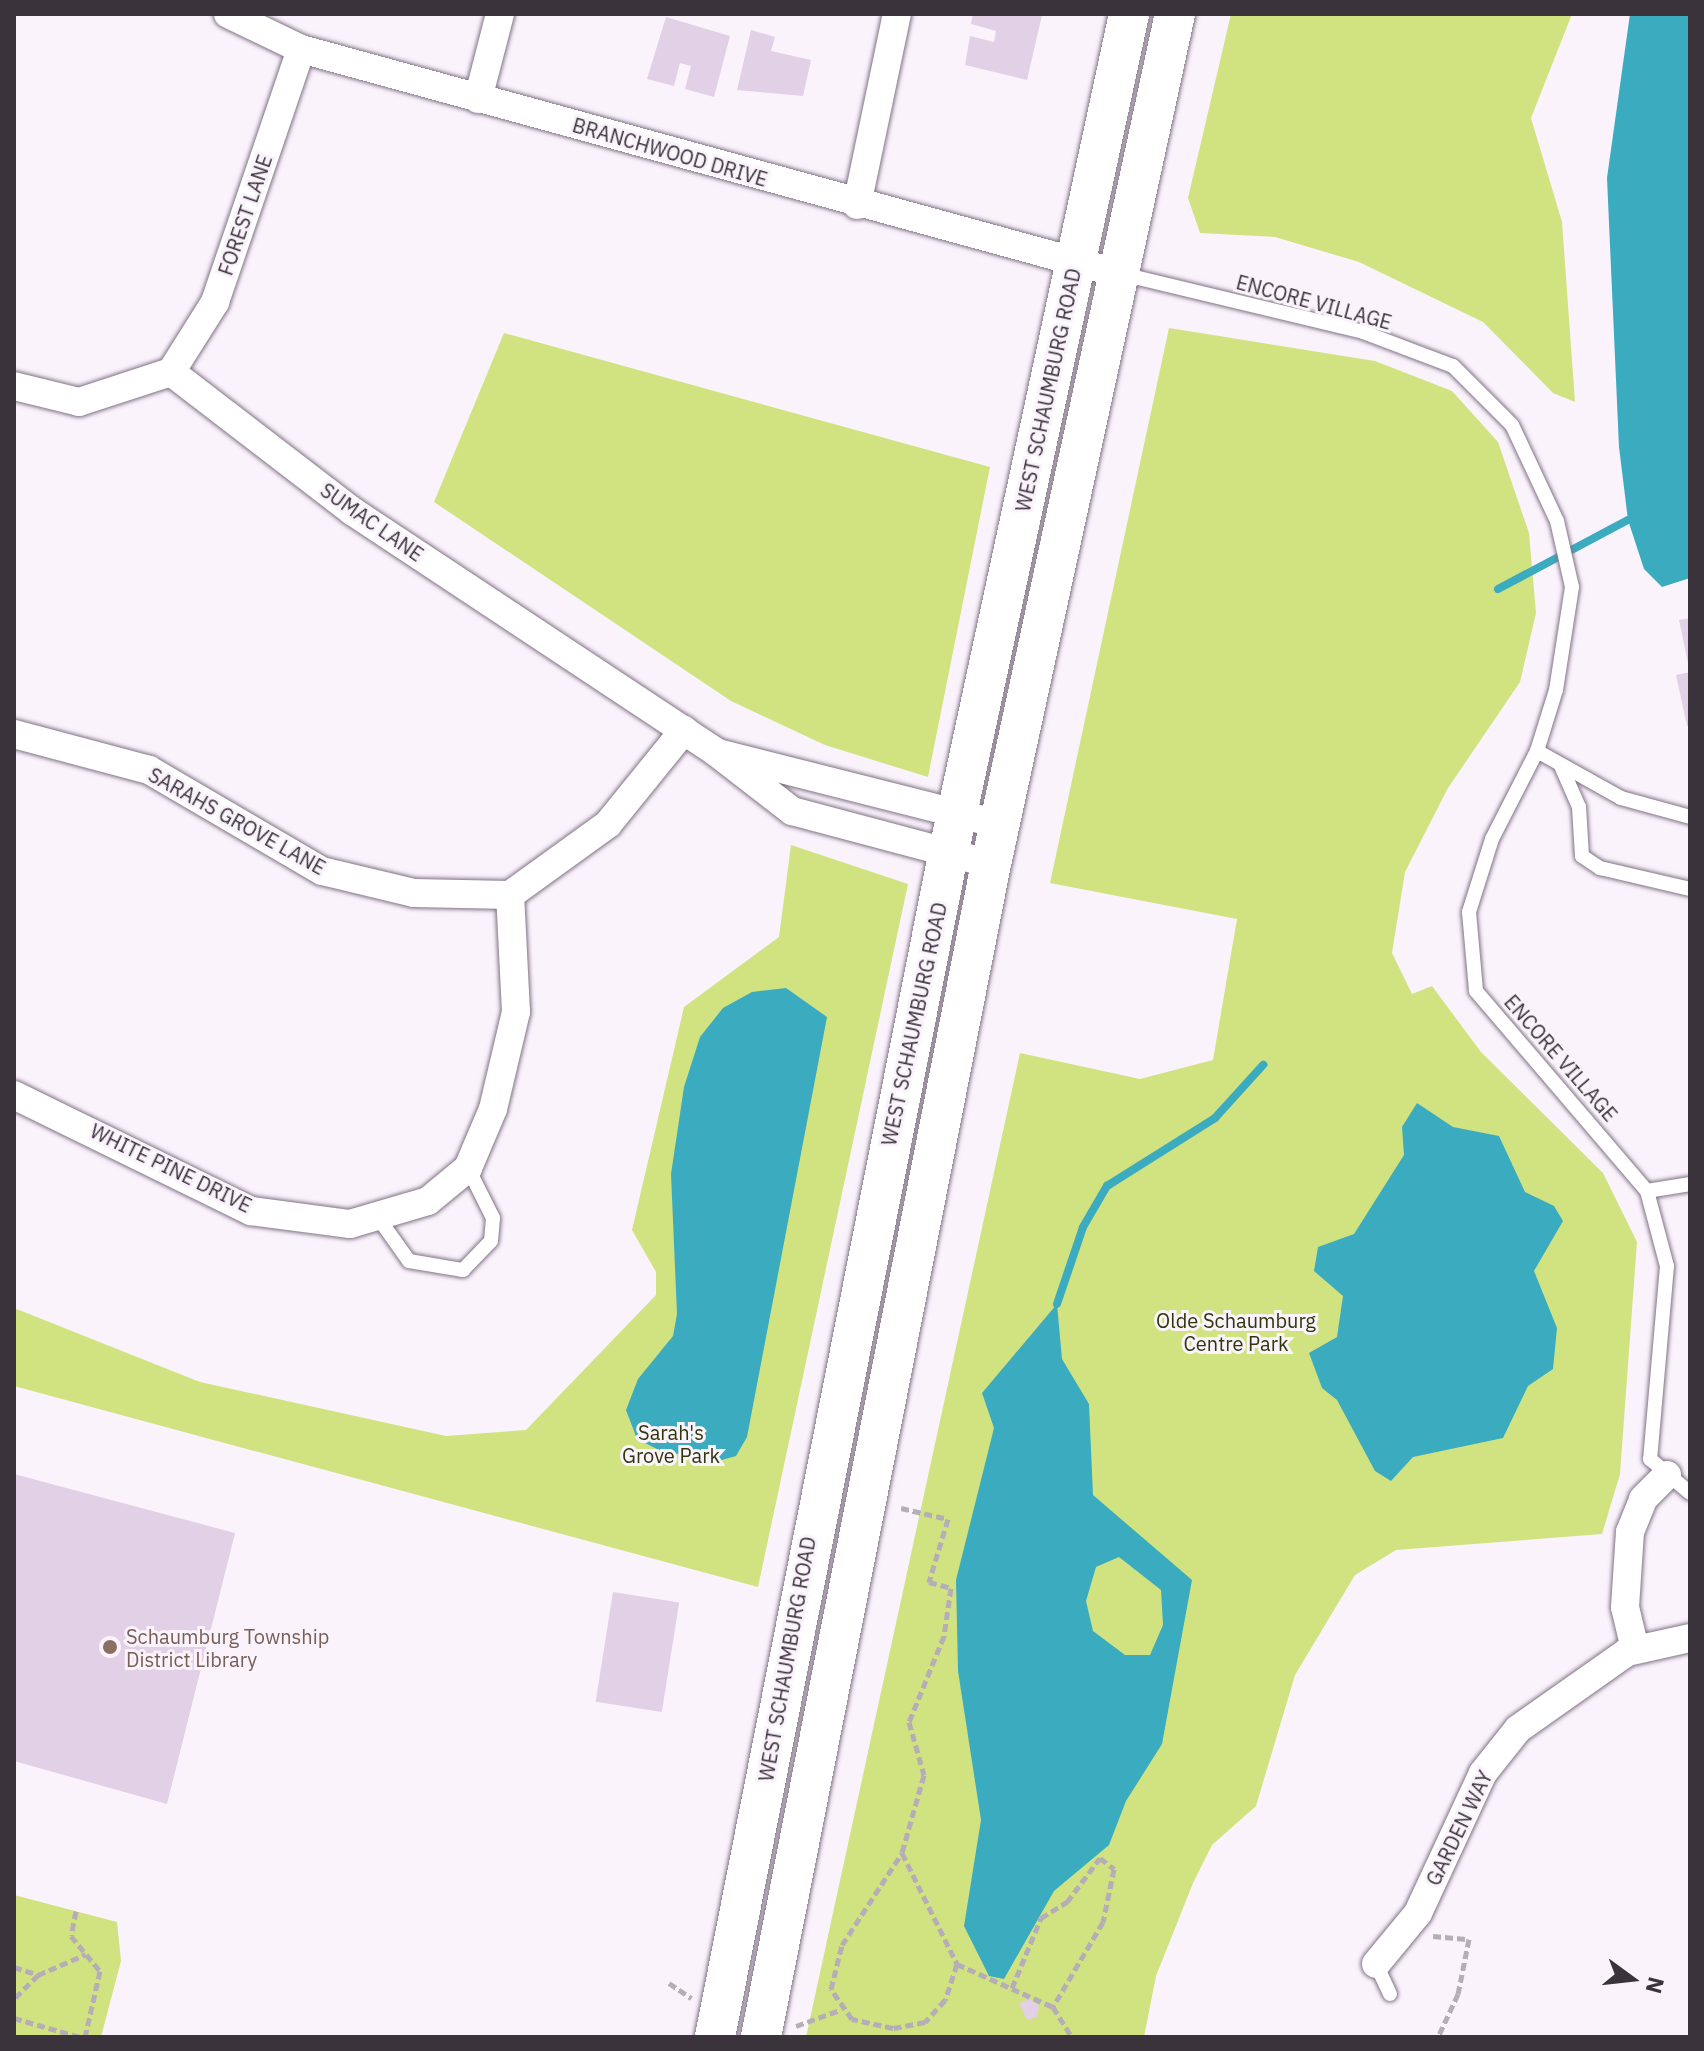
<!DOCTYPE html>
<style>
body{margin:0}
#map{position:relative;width:1704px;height:2051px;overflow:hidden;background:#faf3fc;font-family:"IBM Plex Sans",sans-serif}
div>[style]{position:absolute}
.green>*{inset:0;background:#d1e280}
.water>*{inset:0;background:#3babc0}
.stream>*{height:8px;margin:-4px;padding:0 4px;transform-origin:4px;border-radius:4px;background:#3babc0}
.building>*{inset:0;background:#e1d0e6;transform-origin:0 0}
.path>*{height:5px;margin-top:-2.5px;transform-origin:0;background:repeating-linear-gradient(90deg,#b5aeb7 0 8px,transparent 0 12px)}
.roads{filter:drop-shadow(0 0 2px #817285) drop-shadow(0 0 2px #817285)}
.service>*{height:14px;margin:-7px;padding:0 7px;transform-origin:7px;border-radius:7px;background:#fff}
.minor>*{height:28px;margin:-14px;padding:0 14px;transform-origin:14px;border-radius:14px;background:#fff}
.secondary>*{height:40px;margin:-20px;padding:0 20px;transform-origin:20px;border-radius:20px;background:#fff}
.dots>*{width:22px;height:22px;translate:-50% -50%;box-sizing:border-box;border:4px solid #faf3fc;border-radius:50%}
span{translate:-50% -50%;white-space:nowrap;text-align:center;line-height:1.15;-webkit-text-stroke:6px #faf3fc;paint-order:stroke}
.street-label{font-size:20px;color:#3a333c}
.park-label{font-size:20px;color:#30360b}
.education-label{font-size:20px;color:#785e54}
.left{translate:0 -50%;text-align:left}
.frame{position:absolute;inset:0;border:16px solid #3a333c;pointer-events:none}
.north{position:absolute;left:1592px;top:1939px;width:80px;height:80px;-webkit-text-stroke:6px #faf3fc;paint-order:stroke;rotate:105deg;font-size:22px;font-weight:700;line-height:32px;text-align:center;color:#3a333c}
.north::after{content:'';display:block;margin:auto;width:28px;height:36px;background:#3a333c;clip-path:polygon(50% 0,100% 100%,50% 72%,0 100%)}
</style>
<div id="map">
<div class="green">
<i style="clip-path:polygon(1231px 14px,1572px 14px,1531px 118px,1562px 222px,1575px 402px,1553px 393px,1483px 322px,1359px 262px,1275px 237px,1200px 233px,1188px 198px)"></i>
<i style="clip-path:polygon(1169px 328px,1375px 361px,1452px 391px,1498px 442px,1529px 533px,1536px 613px,1520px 682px,1448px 788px,1405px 872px,1392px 953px,1412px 994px,1432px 986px,1481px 1052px,1603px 1173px,1637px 1242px,1620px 1474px,1602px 1534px,1396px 1550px,1355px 1575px,1295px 1675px,1256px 1806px,1212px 1845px,1193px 1883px,1156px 1976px,1144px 2037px,806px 2037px,1020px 1053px,1140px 1079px,1213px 1060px,1237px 919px,1050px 883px)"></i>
<i style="clip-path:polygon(504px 333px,990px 467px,928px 777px,825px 745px,731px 701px,434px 502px)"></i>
<i style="clip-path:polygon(791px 845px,908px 884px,758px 1587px,14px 1386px,14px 1308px,200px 1382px,446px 1436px,526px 1430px,656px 1295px,656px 1272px,632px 1230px,684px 1007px,779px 937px)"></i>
<i style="clip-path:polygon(14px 1895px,117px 1922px,121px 1961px,101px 2037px,14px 2037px)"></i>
</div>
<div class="water">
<i style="clip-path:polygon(1630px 14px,1690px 14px,1690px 578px,1662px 587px,1644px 569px,1628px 520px,1619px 447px,1607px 178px)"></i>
<i style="clip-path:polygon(786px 988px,827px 1017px,747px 1437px,736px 1456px,718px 1461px,661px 1451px,637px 1439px,626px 1410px,638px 1379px,673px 1336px,677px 1314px,671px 1174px,684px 1087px,700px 1037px,723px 1008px,752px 992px)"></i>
<i style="clip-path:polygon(1417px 1103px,1453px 1127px,1499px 1136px,1525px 1192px,1554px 1206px,1563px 1221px,1534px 1271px,1557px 1328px,1553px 1369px,1528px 1386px,1503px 1438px,1413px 1457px,1391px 1481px,1375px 1471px,1337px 1400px,1322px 1388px,1309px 1353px,1337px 1337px,1343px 1296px,1314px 1271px,1318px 1247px,1354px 1234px,1404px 1155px,1402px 1127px)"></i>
<i style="clip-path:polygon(evenodd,1057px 1304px,1062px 1359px,1089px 1404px,1093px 1495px,1192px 1580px,1162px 1744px,1126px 1801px,1109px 1845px,1054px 1891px,1004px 1979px,989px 1976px,964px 1926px,981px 1820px,958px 1671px,956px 1580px,994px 1428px,982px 1393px,1057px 1304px,1119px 1557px,1161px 1590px,1163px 1625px,1150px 1655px,1125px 1655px,1093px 1631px,1086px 1601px,1096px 1567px,1119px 1557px)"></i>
</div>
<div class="stream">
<i style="left:1498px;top:589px;width:147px;rotate:-28deg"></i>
<i style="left:1057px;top:1304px;width:81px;rotate:-71.3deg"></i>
<i style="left:1083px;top:1227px;width:48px;rotate:-59.7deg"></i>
<i style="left:1107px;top:1186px;width:128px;rotate:-32.2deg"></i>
<i style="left:1215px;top:1118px;width:72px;rotate:-47.8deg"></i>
</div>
<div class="building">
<i style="clip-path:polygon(973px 14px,1042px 15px,1027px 80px,965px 65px,970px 36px,994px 42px,996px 31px,971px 24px)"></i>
<i style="clip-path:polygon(666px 17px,730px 36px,714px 97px,685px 89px,691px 66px,680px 63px,674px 86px,647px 79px)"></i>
<i style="clip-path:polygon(751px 30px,775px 37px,771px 51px,811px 60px,803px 96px,737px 90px)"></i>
<i style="clip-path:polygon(1690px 618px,1690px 668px,1689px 668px,1679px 620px)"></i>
<i style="clip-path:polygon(1690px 672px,1690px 726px,1687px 726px,1676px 675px)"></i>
<i style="clip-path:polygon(14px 1474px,235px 1533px,167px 1804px,14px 1761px)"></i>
<i style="left:613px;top:1592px;width:67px;height:111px;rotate:9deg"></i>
<i style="clip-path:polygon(1030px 1999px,1039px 2006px,1037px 2017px,1027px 2020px,1019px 2003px)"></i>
</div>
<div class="path">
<i style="left:901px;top:1508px;width:48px;rotate:13.2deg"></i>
<i style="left:948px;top:1519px;width:66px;rotate:106.8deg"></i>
<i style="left:929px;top:1582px;width:23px;rotate:15deg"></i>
<i style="left:951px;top:1588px;width:49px;rotate:98.3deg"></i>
<i style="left:944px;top:1636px;width:93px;rotate:112.1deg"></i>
<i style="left:909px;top:1722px;width:55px;rotate:74.2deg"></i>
<i style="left:924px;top:1775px;width:81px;rotate:105.8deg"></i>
<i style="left:902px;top:1853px;width:124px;rotate:63.6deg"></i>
<i style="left:957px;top:1964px;width:38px;rotate:108deg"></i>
<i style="left:945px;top:2000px;width:30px;rotate:132deg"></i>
<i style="left:925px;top:2022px;width:33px;rotate:169deg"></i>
<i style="left:893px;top:2028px;width:42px;rotate:-167.6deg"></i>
<i style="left:852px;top:2019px;width:37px;rotate:-125deg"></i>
<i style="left:831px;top:1989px;width:45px;rotate:-76deg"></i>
<i style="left:842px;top:1945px;width:110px;rotate:-56.9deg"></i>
<i style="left:76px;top:1911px;width:25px;rotate:101deg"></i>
<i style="left:71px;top:1936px;width:45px;rotate:50.4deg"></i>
<i style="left:100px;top:1971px;width:68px;rotate:102.8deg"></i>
<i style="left:1433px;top:1936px;width:36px;rotate:5deg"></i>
<i style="left:1469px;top:1939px;width:56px;rotate:101.3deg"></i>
<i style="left:1458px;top:1994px;width:47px;rotate:114.9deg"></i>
<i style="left:957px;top:1964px;width:105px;rotate:24.1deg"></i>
<i style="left:1053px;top:2007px;width:36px;rotate:58deg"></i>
<i style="left:14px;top:1967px;width:25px;rotate:18deg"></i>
<i style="left:38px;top:1975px;width:34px;rotate:135deg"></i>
<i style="left:38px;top:1975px;width:52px;rotate:-23.6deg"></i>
<i style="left:669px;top:1983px;width:27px;rotate:34deg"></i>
<i style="left:1012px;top:1988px;width:76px;rotate:-67.5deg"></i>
<i style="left:1041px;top:1918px;width:31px;rotate:-32deg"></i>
<i style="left:1067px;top:1902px;width:55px;rotate:-53.1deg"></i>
<i style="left:1100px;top:1858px;width:18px;rotate:38deg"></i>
<i style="left:1114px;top:1869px;width:54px;rotate:101.7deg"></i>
<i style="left:1103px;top:1922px;width:99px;rotate:120.5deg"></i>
<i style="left:14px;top:2018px;width:69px;rotate:16.1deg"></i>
<i style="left:796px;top:2026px;width:47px;rotate:-20deg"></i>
</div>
<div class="roads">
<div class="service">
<i style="left:1122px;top:274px;width:248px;rotate:13.5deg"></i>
<i style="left:1363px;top:332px;width:96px;rotate:20.7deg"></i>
<i style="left:1453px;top:366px;width:83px;rotate:45deg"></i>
<i style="left:1512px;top:425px;width:106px;rotate:64.9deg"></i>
<i style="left:1557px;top:521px;width:68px;rotate:77.2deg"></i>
<i style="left:1572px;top:587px;width:104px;rotate:98.8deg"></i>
<i style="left:1556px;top:690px;width:64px;rotate:107.3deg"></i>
<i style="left:1537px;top:751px;width:99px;rotate:117.1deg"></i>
<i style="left:1492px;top:839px;width:77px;rotate:107.5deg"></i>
<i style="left:1469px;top:912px;width:79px;rotate:84.9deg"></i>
<i style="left:1476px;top:991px;width:263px;rotate:49.5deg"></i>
<i style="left:1647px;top:1191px;width:78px;rotate:75.1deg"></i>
<i style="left:1667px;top:1266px;width:194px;rotate:95deg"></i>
<i style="left:1650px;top:1459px;width:52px;rotate:40.4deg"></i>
<i style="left:1537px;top:751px;width:96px;rotate:29.2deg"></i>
<i style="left:1621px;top:798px;width:72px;rotate:15.4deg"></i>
<i style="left:1561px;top:766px;width:45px;rotate:66.3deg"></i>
<i style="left:1579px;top:807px;width:49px;rotate:86.5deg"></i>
<i style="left:1582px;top:856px;width:22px;rotate:34deg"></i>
<i style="left:1600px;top:868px;width:92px;rotate:13.1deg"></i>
<i style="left:1647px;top:1191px;width:44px;rotate:-9.2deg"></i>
<i style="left:377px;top:1216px;width:55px;rotate:54.6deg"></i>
<i style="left:409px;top:1261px;width:55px;rotate:9.5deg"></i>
<i style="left:463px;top:1270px;width:40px;rotate:-46deg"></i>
<i style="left:491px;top:1241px;width:23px;rotate:-85deg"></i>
<i style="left:493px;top:1218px;width:56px;rotate:-116.6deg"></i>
<i style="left:1376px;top:1964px;width:33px;rotate:65deg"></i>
</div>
<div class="minor">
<i style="left:228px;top:14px;width:81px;rotate:25.6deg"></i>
<i style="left:301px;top:49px;width:846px;rotate:15.35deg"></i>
<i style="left:478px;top:99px;width:88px;rotate:-75.5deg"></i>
<i style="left:857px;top:205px;width:195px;rotate:-78.2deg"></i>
<i style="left:171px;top:372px;width:83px;rotate:-57.8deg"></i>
<i style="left:215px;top:302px;width:267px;rotate:-71.2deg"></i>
<i style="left:14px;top:386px;width:67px;rotate:13.8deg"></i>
<i style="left:79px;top:402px;width:97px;rotate:-18.1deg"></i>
<i style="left:171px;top:372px;width:228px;rotate:37.5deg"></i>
<i style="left:352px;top:511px;width:438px;rotate:33.5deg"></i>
<i style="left:717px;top:753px;width:95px;rotate:37.7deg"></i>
<i style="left:792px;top:811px;width:206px;rotate:14.9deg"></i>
<i style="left:14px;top:734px;width:140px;rotate:14.9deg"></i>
<i style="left:149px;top:770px;width:200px;rotate:30.3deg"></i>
<i style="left:322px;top:871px;width:95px;rotate:13.4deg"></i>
<i style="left:414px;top:893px;width:96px;rotate:1.2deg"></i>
<i style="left:718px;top:753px;width:290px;rotate:14.2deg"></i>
<i style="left:14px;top:1095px;width:264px;rotate:26.1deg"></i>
<i style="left:251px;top:1211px;width:100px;rotate:7.5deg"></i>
<i style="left:350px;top:1224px;width:81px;rotate:-16.4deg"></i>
<i style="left:428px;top:1201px;width:52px;rotate:-39.5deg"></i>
<i style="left:468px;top:1168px;width:64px;rotate:-67deg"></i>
<i style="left:493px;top:1109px;width:100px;rotate:-76.7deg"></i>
<i style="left:516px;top:1012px;width:117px;rotate:-92.9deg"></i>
<i style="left:510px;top:895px;width:121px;rotate:-35.9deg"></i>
<i style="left:608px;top:824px;width:121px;rotate:-51deg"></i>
<i style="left:1635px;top:1649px;width:43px;rotate:-103.4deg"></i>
<i style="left:1625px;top:1607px;width:75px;rotate:-86.2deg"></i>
<i style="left:1630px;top:1532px;width:35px;rotate:-68deg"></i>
<i style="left:1643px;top:1499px;width:34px;rotate:-45deg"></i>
<i style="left:1376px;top:1964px;width:66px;rotate:-50.5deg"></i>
<i style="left:1418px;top:1913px;width:154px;rotate:-65.1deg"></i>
<i style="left:1483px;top:1773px;width:56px;rotate:-51.5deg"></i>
<i style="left:1518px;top:1729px;width:133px;rotate:-35.2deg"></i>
<i style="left:1627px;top:1652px;width:65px;rotate:-12.5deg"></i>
</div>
<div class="secondary">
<i style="left:715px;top:2037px;width:1205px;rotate:-78.85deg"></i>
<i style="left:948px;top:855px;width:860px;rotate:-77.85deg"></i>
<i style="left:761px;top:2037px;width:1195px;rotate:-78.91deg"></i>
<i style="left:991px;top:864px;width:870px;rotate:-77.79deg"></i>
</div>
</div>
<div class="dots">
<i style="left:110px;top:1647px;background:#8d6e63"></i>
</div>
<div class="street-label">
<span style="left:670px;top:152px;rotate:16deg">BRANCHWOOD DRIVE</span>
<span style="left:245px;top:215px;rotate:-71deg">FOREST LANE</span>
<span style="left:1314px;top:302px;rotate:15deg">ENCORE VILLAGE</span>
<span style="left:1048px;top:390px;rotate:-78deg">WEST SCHAUMBURG ROAD</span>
<span style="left:372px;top:522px;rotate:35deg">SUMAC LANE</span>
<span style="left:237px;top:821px;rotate:29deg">SARAHS GROVE LANE</span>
<span style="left:914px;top:1024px;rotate:-78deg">WEST SCHAUMBURG ROAD</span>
<span style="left:1561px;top:1058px;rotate:49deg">ENCORE VILLAGE</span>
<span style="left:171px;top:1168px;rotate:26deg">WHITE PINE DRIVE</span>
<span style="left:787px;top:1659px;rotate:-80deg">WEST SCHAUMBURG ROAD</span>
<span style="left:1459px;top:1828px;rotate:-64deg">GARDEN WAY</span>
</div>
<div class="park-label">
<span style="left:1236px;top:1332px">Olde Schaumburg<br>Centre Park</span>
<span style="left:671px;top:1444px">Sarah's<br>Grove Park</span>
</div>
<div class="education-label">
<span class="left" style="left:126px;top:1648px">Schaumburg Township<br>District Library</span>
</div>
<div class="frame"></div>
<div class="north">N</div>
</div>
